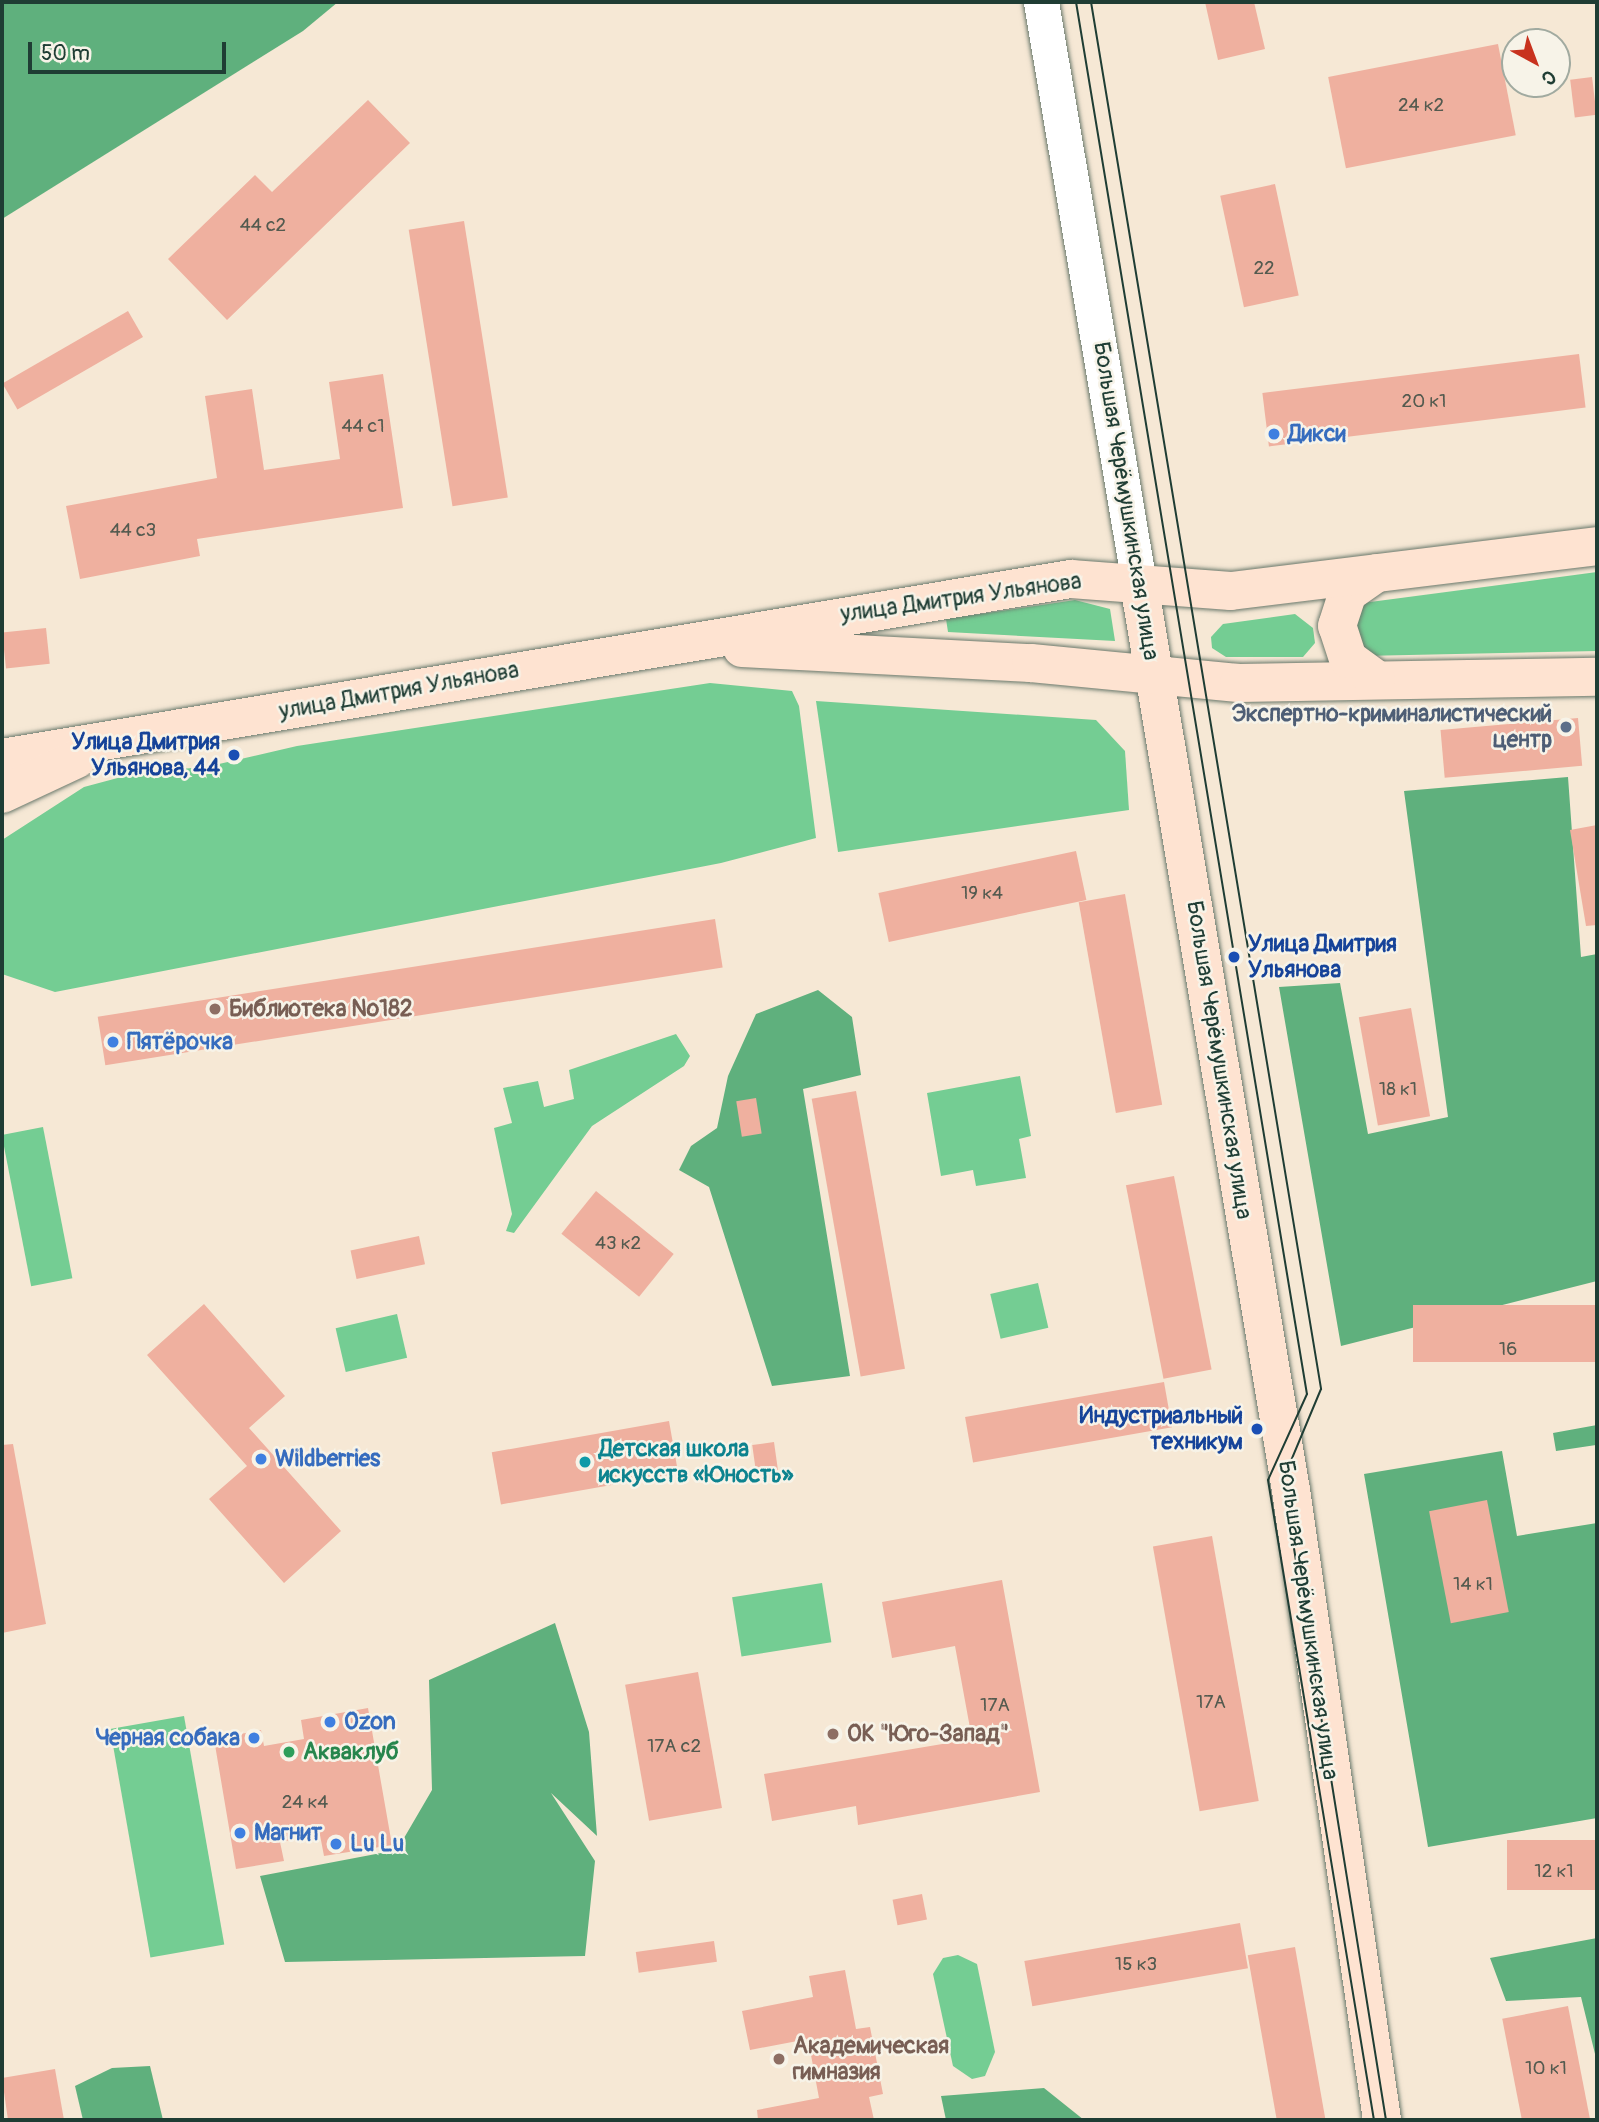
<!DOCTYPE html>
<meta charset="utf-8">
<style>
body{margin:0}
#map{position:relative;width:1599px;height:2122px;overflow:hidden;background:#f6e8d5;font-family:Pangolin,sans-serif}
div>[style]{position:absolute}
.green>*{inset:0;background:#74cd93;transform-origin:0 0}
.forest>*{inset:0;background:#5fb07d}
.building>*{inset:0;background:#efb09f;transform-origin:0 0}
.roads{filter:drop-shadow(0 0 2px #6a796c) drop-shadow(0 0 2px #6a796c)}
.tertiary>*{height:35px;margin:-17.5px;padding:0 17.5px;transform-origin:17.5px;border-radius:17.5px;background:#fff}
.secondary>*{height:38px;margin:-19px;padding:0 19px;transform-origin:19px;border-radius:19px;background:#fee3d1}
.tram>*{height:2px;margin:-1px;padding:0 1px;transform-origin:1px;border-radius:1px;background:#1f3d34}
.dots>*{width:19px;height:19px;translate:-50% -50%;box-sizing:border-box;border:4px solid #f7f3e8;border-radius:50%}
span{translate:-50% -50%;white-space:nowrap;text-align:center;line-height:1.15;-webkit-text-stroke:5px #f7f3e8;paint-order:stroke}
.number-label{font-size:19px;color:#535a4f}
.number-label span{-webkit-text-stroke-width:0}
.shop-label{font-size:23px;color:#366cbe;font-weight:700}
.left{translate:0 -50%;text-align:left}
.right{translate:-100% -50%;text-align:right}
.street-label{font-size:23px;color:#1f3d34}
.service-label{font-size:23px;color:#4e5e75;font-weight:700}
.transit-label{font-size:23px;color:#164399;font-weight:700}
.education-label{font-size:23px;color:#785e54;font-weight:700}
.culture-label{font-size:23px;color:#0d838f;font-weight:700}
.leisure-label{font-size:23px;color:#27864d;font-weight:700}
.frame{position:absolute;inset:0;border:4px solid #1f3d34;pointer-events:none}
.north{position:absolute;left:1501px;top:28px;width:70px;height:70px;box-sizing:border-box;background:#f7f3e8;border:2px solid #a1aaa0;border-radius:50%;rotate:139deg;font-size:19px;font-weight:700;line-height:28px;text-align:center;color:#1f3d34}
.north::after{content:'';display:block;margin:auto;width:24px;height:32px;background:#c8321e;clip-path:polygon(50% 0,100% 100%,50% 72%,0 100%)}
.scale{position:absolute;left:28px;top:42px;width:198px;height:32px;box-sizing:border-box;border:4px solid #1f3d34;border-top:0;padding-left:9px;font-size:21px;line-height:24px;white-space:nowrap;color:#1f3d34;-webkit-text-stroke:5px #f7f3e8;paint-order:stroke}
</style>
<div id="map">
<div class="green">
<i style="clip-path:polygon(1597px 572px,1597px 651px,1362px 656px,1347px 613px,1355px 604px)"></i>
<i style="clip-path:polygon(1075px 600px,1110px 609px,1115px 641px,948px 632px,946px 619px)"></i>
<i style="clip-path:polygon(1295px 614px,1313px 628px,1315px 643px,1303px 657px,1226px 657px,1212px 648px,1211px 637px,1223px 624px)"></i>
<i style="clip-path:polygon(710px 683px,792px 691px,799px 706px,816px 838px,721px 863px,55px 992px,2px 974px,2px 840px,84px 787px,140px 772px,206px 767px,297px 746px)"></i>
<i style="clip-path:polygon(816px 701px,1096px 720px,1125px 751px,1129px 810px,838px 852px)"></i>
<i style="clip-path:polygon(676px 1034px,690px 1056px,684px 1066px,592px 1126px,514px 1233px,506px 1231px,512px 1214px,494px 1128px,512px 1123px,503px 1088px,538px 1081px,544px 1107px,574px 1099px,569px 1070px)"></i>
<i style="clip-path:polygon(1020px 1076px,1031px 1136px,1019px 1139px,1026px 1178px,976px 1186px,973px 1170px,941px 1176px,927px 1093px)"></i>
<i style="left:43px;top:1127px;width:154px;height:42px;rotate:79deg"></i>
<i style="left:1038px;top:1283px;width:46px;height:49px;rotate:77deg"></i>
<i style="left:397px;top:1314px;width:45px;height:63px;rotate:77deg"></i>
<i style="left:822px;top:1583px;width:60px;height:91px;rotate:81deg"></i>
<i style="left:184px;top:1716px;width:232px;height:75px;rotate:80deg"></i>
<i style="clip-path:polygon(958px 1955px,977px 1964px,995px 2052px,985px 2076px,972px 2079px,953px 2066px,933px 1974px,943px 1958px)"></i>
</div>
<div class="forest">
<i style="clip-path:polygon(2px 2px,338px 2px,303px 31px,2px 219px)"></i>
<i style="clip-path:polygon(1568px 777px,1581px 957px,1597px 954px,1597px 1281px,1341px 1346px,1279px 987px,1340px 983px,1368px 1134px,1448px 1117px,1404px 791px)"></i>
<i style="clip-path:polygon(818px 990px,852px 1017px,861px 1075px,803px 1089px,850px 1376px,772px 1386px,709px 1187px,679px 1170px,691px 1146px,717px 1128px,728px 1076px,756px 1014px)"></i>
<i style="clip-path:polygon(1597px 1425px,1597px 1451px,1596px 1445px,1556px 1451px,1553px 1433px)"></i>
<i style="clip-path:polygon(1502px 1451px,1517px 1536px,1597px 1523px,1597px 1818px,1428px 1847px,1364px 1474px)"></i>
<i style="clip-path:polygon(555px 1623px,589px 1732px,597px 1836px,551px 1793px,595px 1861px,585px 1956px,285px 1962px,260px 1876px,397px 1850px,432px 1790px,429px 1680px)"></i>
<i style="clip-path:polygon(1597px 1938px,1597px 2062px,1581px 1997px,1506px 2001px,1490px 1958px)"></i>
<i style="clip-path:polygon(150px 2066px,163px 2120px,83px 2120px,75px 2086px,112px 2068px)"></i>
<i style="clip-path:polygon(1044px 2088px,1084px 2120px,946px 2120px,941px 2096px)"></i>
</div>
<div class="building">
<i style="clip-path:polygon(1205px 2px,1254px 2px,1265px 49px,1218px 60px)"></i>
<i style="left:1498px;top:44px;width:93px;height:173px;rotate:79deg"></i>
<i style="left:1592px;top:77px;width:38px;height:22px;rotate:83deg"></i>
<i style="clip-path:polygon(368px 100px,410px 143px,227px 320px,168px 259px,255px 175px,272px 192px)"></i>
<i style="left:1275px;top:184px;width:114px;height:56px;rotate:78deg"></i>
<i style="left:464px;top:221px;width:280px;height:56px;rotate:81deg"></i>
<i style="left:128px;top:311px;width:30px;height:145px;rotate:60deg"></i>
<i style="left:1579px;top:354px;width:54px;height:319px;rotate:83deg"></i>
<i style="clip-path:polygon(383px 374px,403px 508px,197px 539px,200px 556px,80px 579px,66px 506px,217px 478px,205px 396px,252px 389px,264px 470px,340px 459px,329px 382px)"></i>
<i style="left:46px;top:628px;width:36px;height:44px;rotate:84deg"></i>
<i style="left:1578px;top:718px;width:48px;height:138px;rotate:85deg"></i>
<i style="clip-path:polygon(1597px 825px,1597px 925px,1586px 926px,1570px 830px)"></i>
<i style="left:1076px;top:851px;width:50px;height:202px;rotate:78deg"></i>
<i style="left:1125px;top:894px;width:214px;height:47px;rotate:80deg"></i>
<i style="left:715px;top:919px;width:49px;height:625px;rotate:81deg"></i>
<i style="left:1411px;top:1008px;width:110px;height:53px;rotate:80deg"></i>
<i style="left:856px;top:1091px;width:282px;height:45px;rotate:80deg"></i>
<i style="left:756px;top:1098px;width:36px;height:20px;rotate:81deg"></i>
<i style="left:1174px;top:1176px;width:197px;height:49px;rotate:79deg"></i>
<i style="left:596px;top:1191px;width:100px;height:55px;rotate:39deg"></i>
<i style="left:419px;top:1236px;width:29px;height:70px;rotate:78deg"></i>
<i style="clip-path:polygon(204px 1304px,285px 1396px,249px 1428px,341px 1531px,284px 1583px,209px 1499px,247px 1466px,147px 1355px)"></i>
<i style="left:1597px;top:1305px;width:57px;height:184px;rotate:90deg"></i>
<i style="left:1164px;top:1382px;width:46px;height:202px;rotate:80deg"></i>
<i style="left:669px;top:1421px;width:53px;height:180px;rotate:80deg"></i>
<i style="left:774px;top:1442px;width:29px;height:22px;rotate:82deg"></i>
<i style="clip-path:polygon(13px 1444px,46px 1624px,2px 1633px,2px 1445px)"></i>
<i style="left:1487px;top:1500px;width:114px;height:59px;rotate:79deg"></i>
<i style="left:1212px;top:1536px;width:269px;height:60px;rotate:80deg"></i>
<i style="clip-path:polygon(1002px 1580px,1040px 1792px,858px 1825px,856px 1806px,772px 1821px,764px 1774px,972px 1739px,955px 1646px,892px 1658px,882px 1602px)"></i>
<i style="left:698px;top:1672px;width:138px;height:74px;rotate:80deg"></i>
<i style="clip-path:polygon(368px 1708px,392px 1845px,324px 1856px,320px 1835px,280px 1842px,284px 1861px,236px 1869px,214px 1739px,261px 1730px,264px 1746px,304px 1739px,301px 1720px)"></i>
<i style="left:1597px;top:1840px;width:50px;height:90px;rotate:90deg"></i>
<i style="left:922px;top:1894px;width:26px;height:30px;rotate:79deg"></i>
<i style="left:1240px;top:1923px;width:46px;height:219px;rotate:80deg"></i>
<i style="left:714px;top:1941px;width:21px;height:79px;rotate:82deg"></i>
<i style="left:1295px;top:1947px;width:175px;height:48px;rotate:80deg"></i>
<i style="clip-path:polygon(845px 1970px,856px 2029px,870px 2027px,883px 2094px,869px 2097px,874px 2120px,758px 2120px,757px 2110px,819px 2098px,808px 2039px,750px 2050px,742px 2011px,813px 1997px,809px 1976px)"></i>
<i style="left:1568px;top:2006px;width:116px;height:67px;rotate:79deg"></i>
<i style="clip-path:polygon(55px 2069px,64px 2120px,8px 2120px,2px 2078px)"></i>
</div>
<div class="roads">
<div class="tertiary">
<i style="left:1041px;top:2px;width:590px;rotate:80.44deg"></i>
</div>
<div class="secondary">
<i style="left:1139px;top:584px;width:919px;rotate:80.48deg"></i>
<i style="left:1291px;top:1490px;width:637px;rotate:81.78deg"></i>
<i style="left:742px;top:648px;width:289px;rotate:3deg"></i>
<i style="left:1031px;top:663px;width:209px;rotate:5.5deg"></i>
<i style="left:1239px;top:683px;width:358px;rotate:-1deg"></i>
<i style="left:1376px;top:679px;width:34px;rotate:-144deg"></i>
<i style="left:1348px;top:659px;width:35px;rotate:-108deg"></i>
<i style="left:1337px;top:626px;width:35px;rotate:-72deg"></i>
<i style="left:1348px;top:593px;width:35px;rotate:-35deg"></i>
<i style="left:2px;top:758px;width:1084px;rotate:-9.51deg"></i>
<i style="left:1071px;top:579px;width:160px;rotate:4.3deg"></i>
<i style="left:1231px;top:591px;width:369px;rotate:-7deg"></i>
<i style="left:2px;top:794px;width:83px;rotate:-25deg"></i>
</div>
</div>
<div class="tram">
<i style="left:1076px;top:2px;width:1411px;rotate:80.58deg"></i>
<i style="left:1307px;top:1394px;width:94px;rotate:114.4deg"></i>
<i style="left:1268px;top:1480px;width:649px;rotate:80.6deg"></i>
<i style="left:1091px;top:2px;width:1406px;rotate:80.58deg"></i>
<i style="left:1321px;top:1389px;width:99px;rotate:112.7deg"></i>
<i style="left:1283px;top:1480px;width:648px;rotate:80.86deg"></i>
</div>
<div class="dots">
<i style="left:1274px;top:434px;background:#3f7fe0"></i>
<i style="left:1566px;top:727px;background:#5c6f8a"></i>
<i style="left:234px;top:755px;background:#1a4fb4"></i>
<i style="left:1234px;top:957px;background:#1a4fb4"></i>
<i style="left:215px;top:1009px;background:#8d6e63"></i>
<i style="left:113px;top:1042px;background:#3f7fe0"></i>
<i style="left:1257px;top:1429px;background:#1a4fb4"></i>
<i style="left:261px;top:1459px;background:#3f7fe0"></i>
<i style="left:585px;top:1462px;background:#0f9aa8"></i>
<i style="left:330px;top:1722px;background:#3f7fe0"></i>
<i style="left:833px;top:1734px;background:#8d6e63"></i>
<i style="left:254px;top:1738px;background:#3f7fe0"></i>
<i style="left:289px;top:1752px;background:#2e9e5b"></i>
<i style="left:240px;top:1833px;background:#3f7fe0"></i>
<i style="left:336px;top:1844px;background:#3f7fe0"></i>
<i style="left:779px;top:2059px;background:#8d6e63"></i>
</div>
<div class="number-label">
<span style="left:1421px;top:106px">24 к2</span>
<span style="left:263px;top:226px">44 с2</span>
<span style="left:1264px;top:269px">22</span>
<span style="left:1424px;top:402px">20 к1</span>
<span style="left:363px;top:427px">44 с1</span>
<span style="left:133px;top:531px">44 с3</span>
<span style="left:982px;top:894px">19 к4</span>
<span style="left:1398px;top:1090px">18 к1</span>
<span style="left:618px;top:1244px">43 к2</span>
<span style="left:1508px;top:1350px">16</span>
<span style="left:1473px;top:1585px">14 к1</span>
<span style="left:1211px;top:1703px">17А</span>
<span style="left:995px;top:1706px">17А</span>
<span style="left:674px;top:1747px">17А с2</span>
<span style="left:305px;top:1803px">24 к4</span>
<span style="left:1554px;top:1872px">12 к1</span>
<span style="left:1136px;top:1965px">15 к3</span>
<span style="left:1546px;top:2069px">10 к1</span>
</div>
<div class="shop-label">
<span class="left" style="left:1288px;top:434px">Дикси</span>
<span class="left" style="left:127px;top:1042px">Пятёрочка</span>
<span class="left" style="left:275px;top:1459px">Wildberries</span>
<span class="left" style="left:344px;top:1722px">Ozon</span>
<span class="right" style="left:240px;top:1738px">Черная собака</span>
<span class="left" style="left:254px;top:1833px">Магнит</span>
<span class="left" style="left:350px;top:1844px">Lu Lu</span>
</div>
<div class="street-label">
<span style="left:1126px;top:501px;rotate:81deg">Большая Черёмушкинская улица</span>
<span style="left:961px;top:598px;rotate:-8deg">улица Дмитрия Ульянова</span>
<span style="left:399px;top:691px;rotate:-10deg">улица Дмитрия Ульянова</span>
<span style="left:1219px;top:1060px;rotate:81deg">Большая Черёмушкинская улица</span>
<span style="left:1308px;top:1620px;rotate:82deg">Большая Черёмушкинская улица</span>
</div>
<div class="service-label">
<span class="right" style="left:1552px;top:727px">Экспертно-криминалистический<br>центр</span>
</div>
<div class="transit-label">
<span class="right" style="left:220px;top:755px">Улица Дмитрия<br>Ульянова, 44</span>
<span class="left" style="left:1248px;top:957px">Улица Дмитрия<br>Ульянова</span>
<span class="right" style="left:1243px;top:1429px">Индустриальный<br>техникум</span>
</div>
<div class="education-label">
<span class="left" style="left:229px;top:1009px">Библиотека №182</span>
<span class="left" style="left:847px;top:1734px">ОК "Юго-Запад"</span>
<span class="left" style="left:793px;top:2059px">Академическая<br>гимназия</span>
</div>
<div class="culture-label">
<span class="left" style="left:599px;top:1462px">Детская школа<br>искусств «Юность»</span>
</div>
<div class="leisure-label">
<span class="left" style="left:303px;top:1752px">Акваклуб</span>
</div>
<div class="frame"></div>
<div class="north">С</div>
<div class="scale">50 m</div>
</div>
